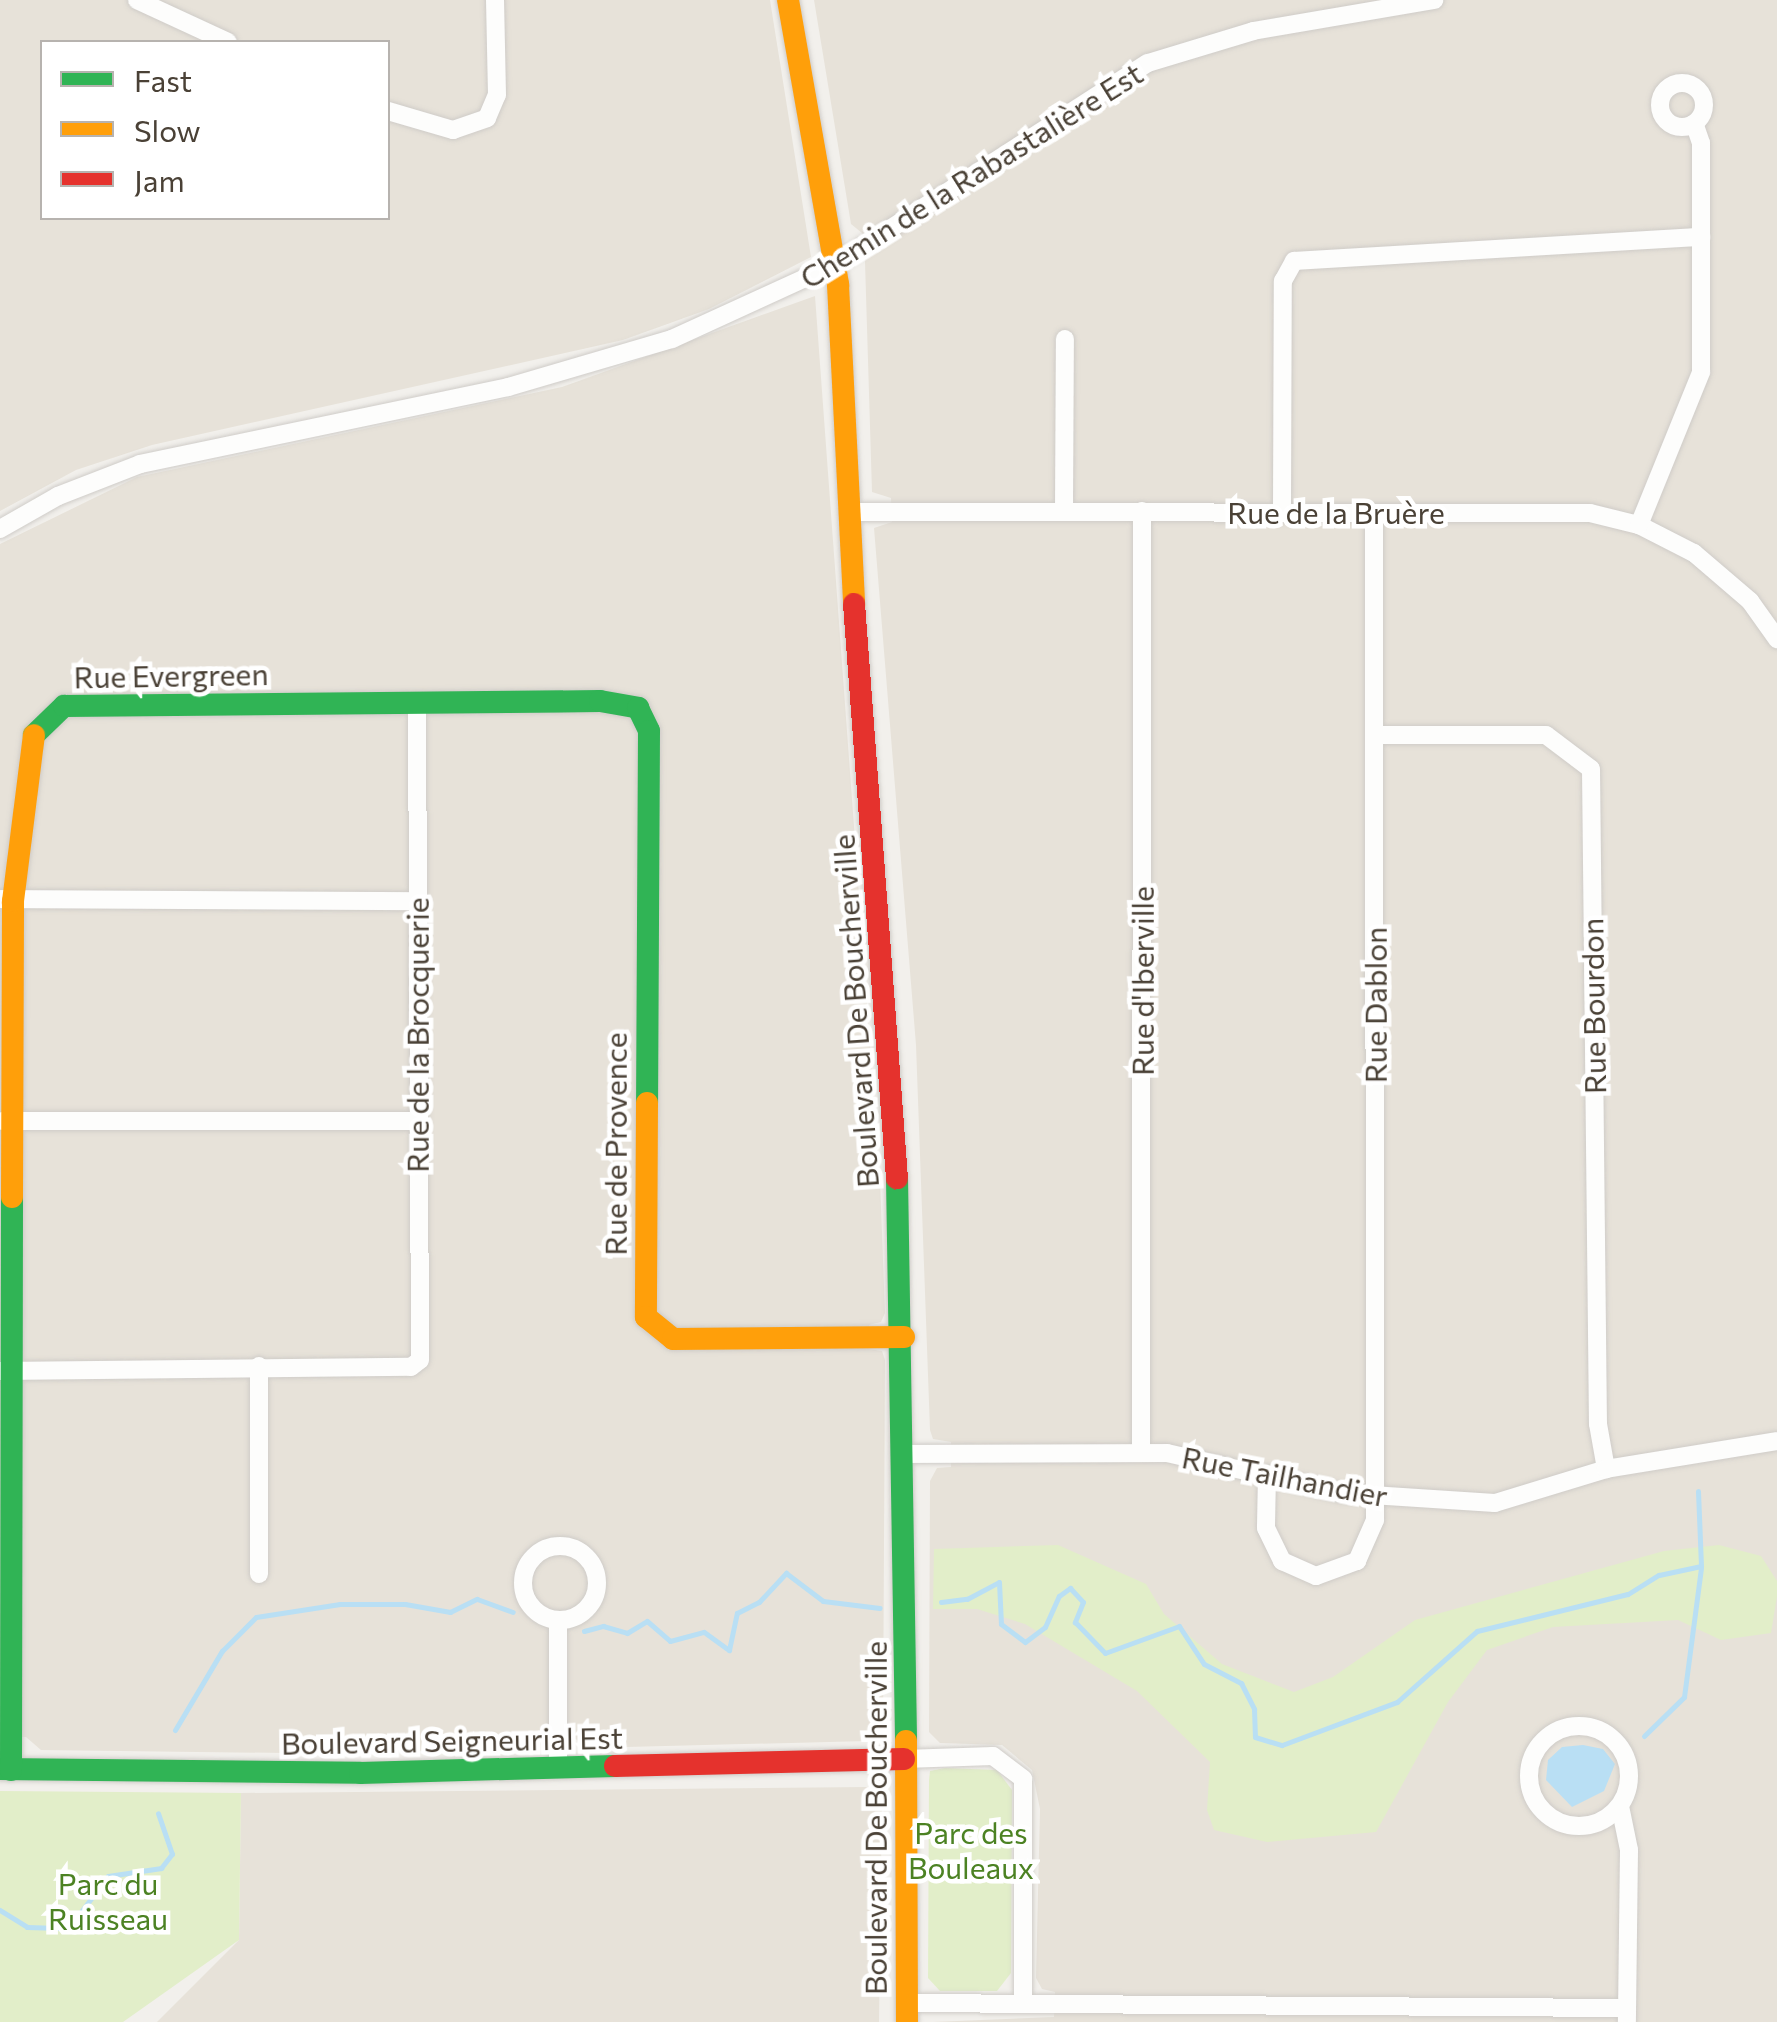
<!DOCTYPE html>
<meta charset="utf-8">
<style>
body{margin:0}
#map{position:relative;width:1777px;height:2022px;overflow:hidden;background:#f2f0ec;font-family:Commissioner,sans-serif}
div>[style]{position:absolute}
.residential>*{inset:0;background:#e7e2d9}
.green>*{inset:0;background:#e2eec9}
.water>*{inset:0;background:#b9dff4}
.stream>*{height:5px;margin:-2.5px;padding:0 2.5px;transform-origin:2.5px;border-radius:2.5px;background:#b9dff4}
.roads{filter:drop-shadow(0 0 2px #cfccc8) drop-shadow(0 0 2px #cfccc8)}
.street>*{height:18px;margin:-9px;padding:0 9px;transform-origin:9px;border-radius:9px;background:#fdfdfc}
.street>.ring{margin:-9px;padding:0;box-sizing:content-box;background:none;border:18px solid #fdfdfc;border-radius:50%}
.fast>*{height:22px;margin:-11px;padding:0 11px;transform-origin:11px;border-radius:11px;background:#30b455}
.slow>*{height:22px;margin:-11px;padding:0 11px;transform-origin:11px;border-radius:11px;background:#ff9f0a}
.jam>*{height:22px;margin:-11px;padding:0 11px;transform-origin:11px;border-radius:11px;background:#e5322d}
span{translate:-50% -50%;white-space:nowrap;text-align:center;line-height:1.15;-webkit-text-stroke:9px #fff;paint-order:stroke}
.street-label{font-size:30px;color:#4a4136}
.park-label{font-size:30px;color:#4c8223}
.legend{position:absolute;left:40px;top:40px;width:350px;height:180px;box-sizing:border-box;background:#fff;border:2px solid #b7b3af;margin:0;padding:12px 18px;list-style:none;font-size:30px;color:#4a4136}
.legend li{display:flex;align-items:center;gap:20px;height:50px}
.legend b{width:50px;border:2px solid #b7b3af}
</style>
<div id="map">
<div class="residential">
<i style="clip-path:polygon(evenodd,0 0,770px 0,811px 257px,709px 309px,623px 340px,152px 445px,76px 470px,0 511px,0 0,42px 42px,388px 42px,388px 218px,42px 218px,42px 42px)"></i>
<i style="clip-path:polygon(814px 0,1777px 0,1777px 2022px,933px 2022px,1054px 2017px,1055px 1992px,1042px 1989px,1036px 1978px,1040px 1809px,1032px 1770px,1002px 1745px,940px 1743px,929px 1732px,930px 1481px,937px 1468px,951px 1467px,951px 1442px,933px 1439px,930px 1430px,916px 1045px,874px 528px,892px 522px,891px 498px,872px 492px,865px 262px,862px 233px,851px 224px)"></i>
<i style="clip-path:polygon(815px 296px,880px 1180px,885px 1313px,881px 1322px,869px 1325px,869px 1349px,882px 1351px,885px 1360px,883px 1731px,868px 1741px,587px 1748px,572px 1736px,543px 1737px,532px 1749px,285px 1753px,41px 1750px,26px 1737px,0 1737px,0 544px,137px 477px,562px 387px)"></i>
<i style="clip-path:polygon(866px 1787px,882px 1796px,879px 2022px,157px 2022px,239px 1940px,241px 1793px)"></i>
</div>
<div class="green">
<i style="clip-path:polygon(1058px 1545px,1146px 1584px,1164px 1614px,1222px 1664px,1294px 1692px,1333px 1677px,1415px 1620px,1664px 1551px,1719px 1545px,1761px 1556px,1777px 1581px,1777px 1596px,1771px 1633px,1721px 1640px,1678px 1620px,1553px 1627px,1487px 1650px,1448px 1702px,1376px 1832px,1267px 1842px,1214px 1830px,1207px 1810px,1210px 1762px,1137px 1691px,1025px 1624px,977px 1609px,933px 1609px,934px 1549px)"></i>
<i style="clip-path:polygon(945px 1768px,997px 1770px,1012px 1790px,1011px 1973px,997px 1991px,940px 1991px,928px 1978px,929px 1780px,930px 1771px)"></i>
<i style="clip-path:polygon(0 1791px,241px 1793px,239px 1940px,123px 2022px,0 2022px)"></i>
</div>
<div class="water">
<i style="clip-path:polygon(1583px 1745px,1603px 1749px,1615px 1764px,1604px 1791px,1572px 1807px,1546px 1780px,1548px 1760px,1562px 1747px)"></i>
</div>
<div class="stream">
<i style="left:941px;top:1602px;width:26px;rotate:-7deg"></i>
<i style="left:967px;top:1599px;width:36px;rotate:-28deg"></i>
<i style="left:999px;top:1582px;width:42px;rotate:87.3deg"></i>
<i style="left:1001px;top:1624px;width:30px;rotate:37deg"></i>
<i style="left:1025px;top:1642px;width:25px;rotate:-37deg"></i>
<i style="left:1045px;top:1627px;width:34px;rotate:-66deg"></i>
<i style="left:1059px;top:1596px;width:14px;rotate:-36deg"></i>
<i style="left:1070px;top:1588px;width:19px;rotate:47deg"></i>
<i style="left:1083px;top:1602px;width:22px;rotate:112deg"></i>
<i style="left:1075px;top:1622px;width:43px;rotate:45.9deg"></i>
<i style="left:1105px;top:1653px;width:79px;rotate:-20deg"></i>
<i style="left:1179px;top:1626px;width:45px;rotate:56.7deg"></i>
<i style="left:1204px;top:1664px;width:42px;rotate:27.2deg"></i>
<i style="left:1241px;top:1683px;width:29px;rotate:63deg"></i>
<i style="left:1254px;top:1709px;width:28px;rotate:88deg"></i>
<i style="left:1255px;top:1737px;width:28px;rotate:17deg"></i>
<i style="left:1282px;top:1745px;width:123px;rotate:-20.5deg"></i>
<i style="left:1397px;top:1702px;width:107px;rotate:-41.6deg"></i>
<i style="left:1477px;top:1631px;width:155px;rotate:-13.8deg"></i>
<i style="left:1628px;top:1594px;width:36px;rotate:-32deg"></i>
<i style="left:1659px;top:1575px;width:43px;rotate:-12.1deg"></i>
<i style="left:1701px;top:1566px;width:75px;rotate:-92.3deg"></i>
<i style="left:584px;top:1631px;width:20px;rotate:-15deg"></i>
<i style="left:603px;top:1626px;width:25px;rotate:16deg"></i>
<i style="left:627px;top:1633px;width:23px;rotate:-31deg"></i>
<i style="left:647px;top:1621px;width:30px;rotate:41deg"></i>
<i style="left:670px;top:1641px;width:35px;rotate:-15deg"></i>
<i style="left:704px;top:1632px;width:31px;rotate:36deg"></i>
<i style="left:729px;top:1650px;width:38px;rotate:-78deg"></i>
<i style="left:737px;top:1613px;width:25px;rotate:-27deg"></i>
<i style="left:759px;top:1602px;width:40px;rotate:-47deg"></i>
<i style="left:786px;top:1573px;width:46px;rotate:37.1deg"></i>
<i style="left:823px;top:1601px;width:57px;rotate:7deg"></i>
<i style="left:175px;top:1730px;width:92px;rotate:-59.3deg"></i>
<i style="left:222px;top:1651px;width:48px;rotate:-45deg"></i>
<i style="left:256px;top:1617px;width:85px;rotate:-8.8deg"></i>
<i style="left:340px;top:1604px;width:65px"></i>
<i style="left:405px;top:1604px;width:46px;rotate:10.1deg"></i>
<i style="left:450px;top:1612px;width:30px;rotate:-26deg"></i>
<i style="left:477px;top:1599px;width:38px;rotate:20deg"></i>
<i style="left:1644px;top:1736px;width:56px;rotate:-44.3deg"></i>
<i style="left:1684px;top:1697px;width:130px;rotate:-82.5deg"></i>
<i style="left:0;top:1910px;width:32px;rotate:32deg"></i>
<i style="left:27px;top:1927px;width:32px;rotate:2deg"></i>
<i style="left:59px;top:1928px;width:17px;rotate:-25deg"></i>
<i style="left:74px;top:1921px;width:56px;rotate:-52.9deg"></i>
<i style="left:108px;top:1876px;width:54px;rotate:-8.6deg"></i>
<i style="left:161px;top:1868px;width:18px;rotate:-52deg"></i>
<i style="left:172px;top:1854px;width:43px;rotate:-108.9deg"></i>
</div>
<div class="roads">
<div class="street">
<i style="left:137px;top:0;width:100px;rotate:24.8deg"></i>
<i class="ring" style="left:1660px;top:83px;width:26px;height:26px"></i>
<i style="left:388px;top:111px;width:68px;rotate:16.3deg"></i>
<i style="left:453px;top:130px;width:36px;rotate:-19deg"></i>
<i style="left:487px;top:118px;width:25px;rotate:-67deg"></i>
<i style="left:497px;top:95px;width:95px;rotate:-91.2deg"></i>
<i style="left:1064px;top:510px;width:171px;rotate:-89.7deg"></i>
<i style="left:1282px;top:511px;width:230px;rotate:-89.8deg"></i>
<i style="left:1283px;top:281px;width:23px;rotate:-61deg"></i>
<i style="left:1294px;top:261px;width:408px;rotate:-3.4deg"></i>
<i style="left:848px;top:512px;width:742px;rotate:0.08deg"></i>
<i style="left:1590px;top:513px;width:50px;rotate:13.8deg"></i>
<i style="left:1639px;top:525px;width:62px;rotate:27deg"></i>
<i style="left:1694px;top:553px;width:74px;rotate:40.6deg"></i>
<i style="left:1750px;top:601px;width:47px;rotate:54.6deg"></i>
<i style="left:1639px;top:525px;width:165px;rotate:-67.9deg"></i>
<i style="left:1701px;top:372px;width:229px;rotate:-90deg"></i>
<i style="left:1701px;top:143px;width:21px;rotate:-109deg"></i>
<i style="left:0;top:529px;width:67px;rotate:-29.6deg"></i>
<i style="left:58px;top:496px;width:88px;rotate:-21.3deg"></i>
<i style="left:140px;top:464px;width:376px;rotate:-11.8deg"></i>
<i style="left:508px;top:387px;width:171px;rotate:-16.3deg"></i>
<i style="left:672px;top:339px;width:178px;rotate:-24.6deg"></i>
<i style="left:834px;top:265px;width:373px;rotate:-32.8deg"></i>
<i style="left:1148px;top:63px;width:110px;rotate:-16.9deg"></i>
<i style="left:1253px;top:31px;width:184px;rotate:-9.7deg"></i>
<i style="left:1375px;top:735px;width:171px"></i>
<i style="left:1546px;top:735px;width:56px;rotate:37.1deg"></i>
<i style="left:1591px;top:769px;width:655px;rotate:89.39deg"></i>
<i style="left:1598px;top:1424px;width:46px;rotate:79.9deg"></i>
<i style="left:0;top:899px;width:417px;rotate:0.3deg"></i>
<i style="left:2px;top:1121px;width:415px"></i>
<i style="left:0;top:1371px;width:411px;rotate:-0.6deg"></i>
<i style="left:411px;top:1367px;width:11px;rotate:-38deg"></i>
<i style="left:420px;top:1360px;width:656px;rotate:-90.26deg"></i>
<i style="left:1141px;top:1451px;width:940px;rotate:-89.94deg"></i>
<i style="left:905px;top:1454px;width:262px;rotate:-0.2deg"></i>
<i style="left:1167px;top:1453px;width:179px;rotate:12.9deg"></i>
<i style="left:1341px;top:1493px;width:154px;rotate:3.7deg"></i>
<i style="left:1495px;top:1503px;width:116px;rotate:-17deg"></i>
<i style="left:1606px;top:1469px;width:173px;rotate:-9.3deg"></i>
<i style="left:1267px;top:1474px;width:54px;rotate:91.1deg"></i>
<i style="left:1266px;top:1528px;width:37px;rotate:64deg"></i>
<i style="left:1282px;top:1561px;width:37px;rotate:24deg"></i>
<i style="left:1316px;top:1576px;width:44px;rotate:-20.1deg"></i>
<i style="left:1357px;top:1561px;width:45px;rotate:-66.3deg"></i>
<i style="left:1375px;top:1520px;width:1007px;rotate:-90.06deg"></i>
<i class="ring" style="left:523px;top:1546px;width:56px;height:56px"></i>
<i style="left:259px;top:1574px;width:208px;rotate:-90deg"></i>
<i class="ring" style="left:1529px;top:1726px;width:82px;height:82px"></i>
<i style="left:904px;top:1759px;width:89px;rotate:-1.9deg"></i>
<i style="left:993px;top:1756px;width:38px;rotate:37deg"></i>
<i style="left:1023px;top:1779px;width:225px;rotate:90deg"></i>
<i style="left:558px;top:1768px;width:148px;rotate:-90deg"></i>
<i style="left:1620px;top:1806px;width:45px;rotate:78.4deg"></i>
<i style="left:1629px;top:1850px;width:172px;rotate:90.7deg"></i>
<i style="left:907px;top:2003px;width:720px;rotate:0.4deg"></i>
</div>
<div class="fast">
<i style="left:34px;top:735px;width:42px;rotate:-44deg"></i>
<i style="left:64px;top:706px;width:536px;rotate:-0.53deg"></i>
<i style="left:600px;top:701px;width:39px;rotate:10deg"></i>
<i style="left:638px;top:708px;width:25px;rotate:64deg"></i>
<i style="left:649px;top:731px;width:372px;rotate:90.3deg"></i>
<i style="left:897px;top:1178px;width:563px;rotate:89.08deg"></i>
<i style="left:0;top:1769px;width:360px;rotate:0.6deg"></i>
<i style="left:360px;top:1773px;width:255px;rotate:-1.6deg"></i>
<i style="left:11px;top:1770px;width:573px;rotate:-89.9deg"></i>
</div>
<div class="slow">
<i style="left:788px;top:0;width:289px;rotate:80deg"></i>
<i style="left:838px;top:285px;width:319px;rotate:87.1deg"></i>
<i style="left:647px;top:1103px;width:214px;rotate:90.3deg"></i>
<i style="left:646px;top:1317px;width:35px;rotate:39deg"></i>
<i style="left:673px;top:1339px;width:231px;rotate:-0.5deg"></i>
<i style="left:12px;top:1197px;width:296px;rotate:-89.8deg"></i>
<i style="left:13px;top:901px;width:167px;rotate:-82.8deg"></i>
<i style="left:906px;top:1741px;width:281px;rotate:89.8deg"></i>
</div>
<div class="jam">
<i style="left:854px;top:604px;width:576px;rotate:85.72deg"></i>
<i style="left:615px;top:1766px;width:289px;rotate:-1.4deg"></i>
</div>
</div>
<div class="street-label">
<span style="left:971px;top:175px;rotate:-32deg">Chemin de la Rabastalière Est</span>
<span style="left:1336px;top:512px">Rue de la Bruère</span>
<span style="left:171px;top:675px;rotate:-1deg">Rue Evergreen</span>
<span style="left:1142px;top:981px;rotate:-90deg">Rue d'Iberville</span>
<span style="left:1375px;top:1005px;rotate:-90deg">Rue Dablon</span>
<span style="left:1593px;top:1006px;rotate:-91deg">Rue Bourdon</span>
<span style="left:855px;top:1011px;rotate:-94deg">Boulevard De Boucherville</span>
<span style="left:417px;top:1035px;rotate:-90deg">Rue de la Brocquerie</span>
<span style="left:615px;top:1144px;rotate:-90deg">Rue de Provence</span>
<span style="left:1285px;top:1476px;rotate:11deg">Rue Tailhandier</span>
<span style="left:452px;top:1740px;rotate:-1deg">Boulevard Seigneurial Est</span>
<span style="left:875px;top:1818px;rotate:-90deg">Boulevard De Boucherville</span>
</div>
<div class="park-label">
<span style="left:971px;top:1849px">Parc des<br>Bouleaux</span>
<span style="left:108px;top:1900px">Parc du<br>Ruisseau</span>
</div>
<ul class="legend">
<li><b style="height:12px;background:#30b455"></b>Fast</li>
<li><b style="height:12px;background:#ff9f0a"></b>Slow</li>
<li><b style="height:12px;background:#e5322d"></b>Jam</li>
</ul>
</div>
